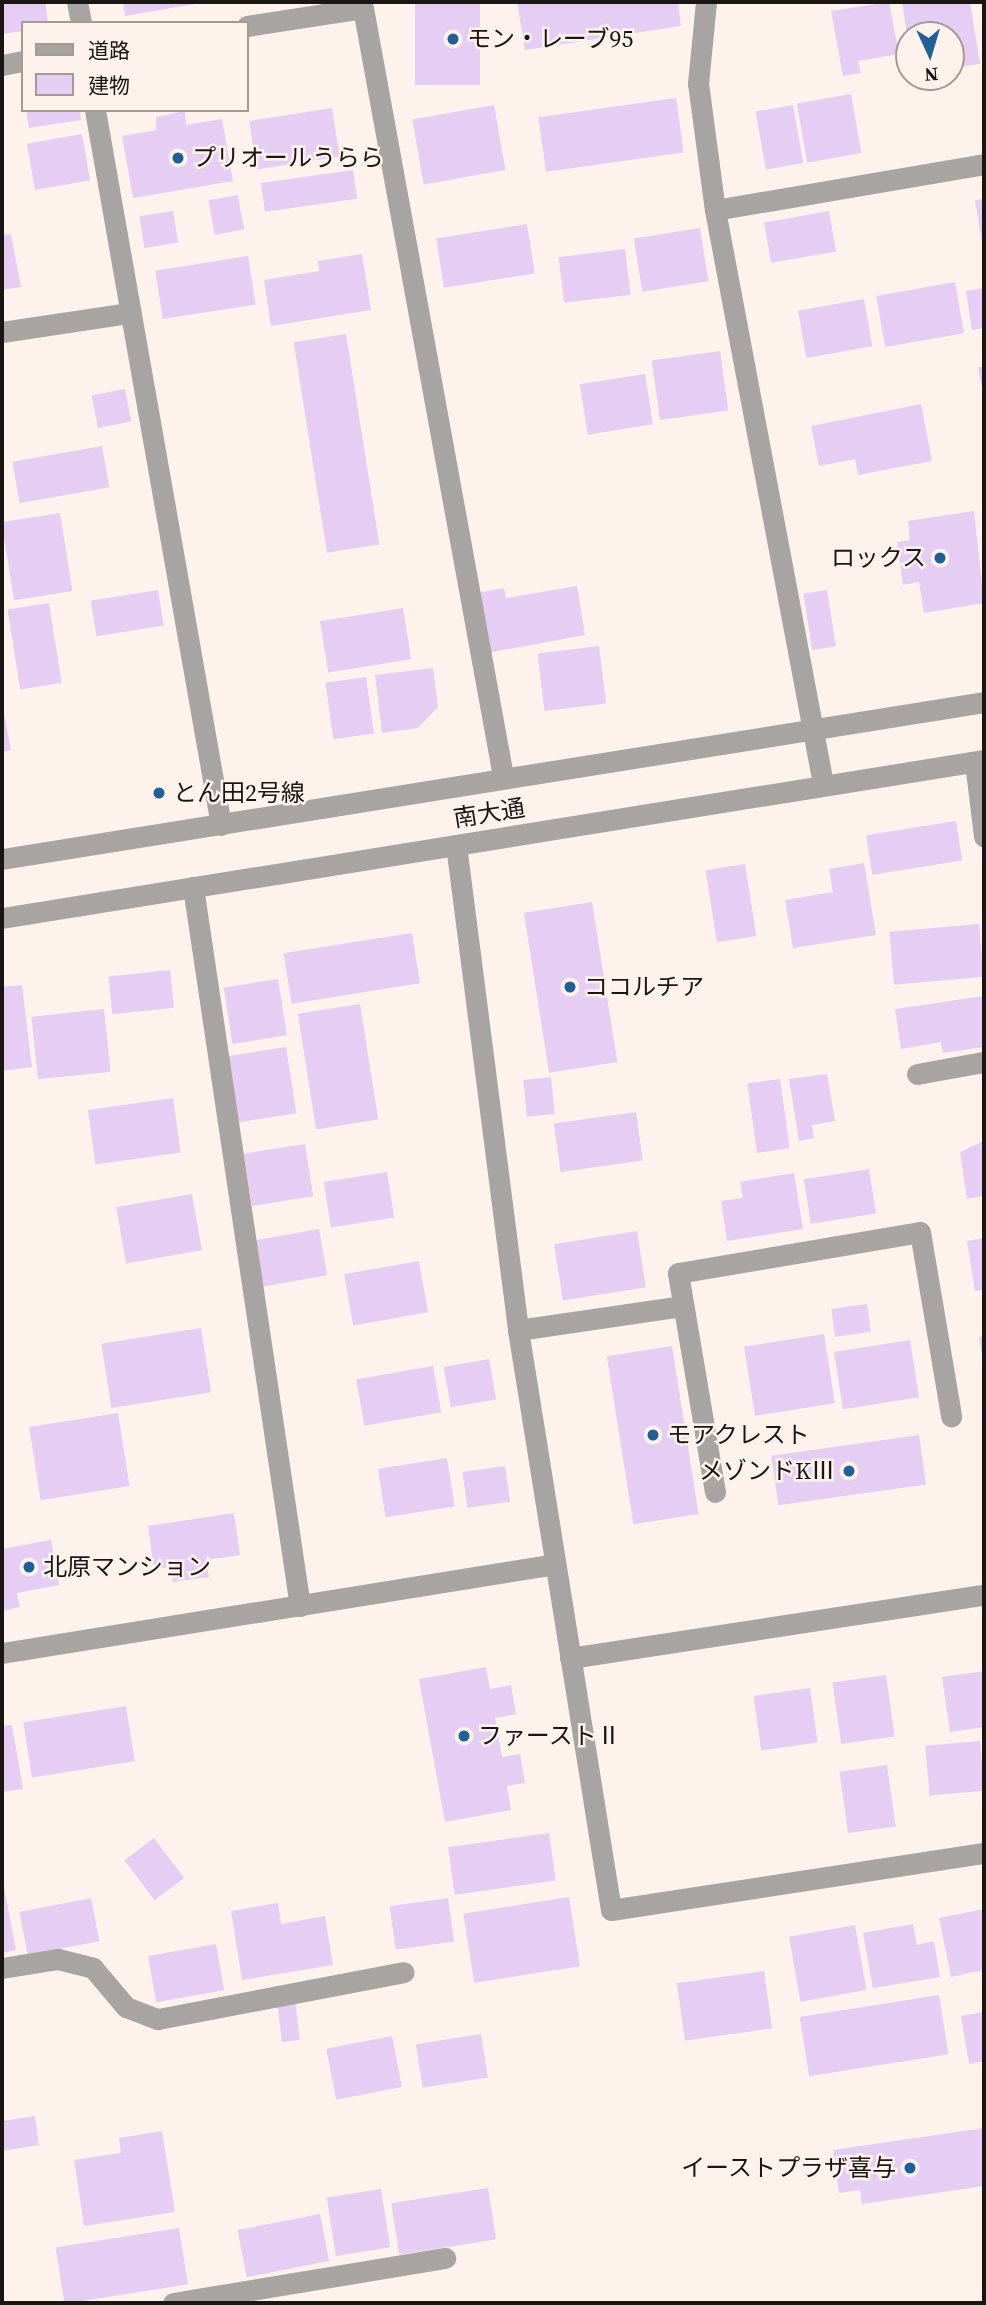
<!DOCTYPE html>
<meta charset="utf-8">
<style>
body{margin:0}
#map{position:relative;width:986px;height:2305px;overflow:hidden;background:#fef2ed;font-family:"Source Serif 4","Noto Sans JP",serif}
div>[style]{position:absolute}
.building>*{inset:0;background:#e5cdf3;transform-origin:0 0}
.minor>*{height:21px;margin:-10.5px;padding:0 10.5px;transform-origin:10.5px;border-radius:10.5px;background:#a8a4a1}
.dots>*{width:19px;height:19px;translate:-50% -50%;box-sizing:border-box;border:4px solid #fef2ed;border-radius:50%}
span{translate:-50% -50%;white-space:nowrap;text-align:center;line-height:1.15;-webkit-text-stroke:5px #fef2ed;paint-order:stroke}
.poi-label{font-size:24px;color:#1a1614}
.left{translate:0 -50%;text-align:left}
.right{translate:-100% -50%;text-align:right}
.street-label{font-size:24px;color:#1a1614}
.frame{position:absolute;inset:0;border:4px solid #1a1614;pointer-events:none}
.legend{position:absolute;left:21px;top:21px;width:228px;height:91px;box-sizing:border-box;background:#fef2ed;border:2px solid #a39a96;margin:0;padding:9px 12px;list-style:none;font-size:21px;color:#1a1614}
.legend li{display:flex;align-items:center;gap:14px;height:35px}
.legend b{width:35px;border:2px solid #a39a96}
.north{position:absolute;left:895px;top:21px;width:70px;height:70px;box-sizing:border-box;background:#fef2ed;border:2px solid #a39a96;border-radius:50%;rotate:176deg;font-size:19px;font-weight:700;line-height:28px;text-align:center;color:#1a1614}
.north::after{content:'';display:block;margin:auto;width:24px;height:32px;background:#1f6196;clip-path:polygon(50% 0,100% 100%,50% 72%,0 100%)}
</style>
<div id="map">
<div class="building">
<i style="clip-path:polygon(2px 2px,45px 2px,48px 23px,23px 23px,23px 31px,2px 34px)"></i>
<i style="clip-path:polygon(123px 2px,201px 2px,201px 3px,125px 16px)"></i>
<i style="left:415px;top:2px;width:65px;height:83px"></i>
<i style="clip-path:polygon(517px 2px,678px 2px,681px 26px,525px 50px)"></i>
<i style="clip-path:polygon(889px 2px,899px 54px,858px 61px,861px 73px,843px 76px,831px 11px)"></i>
<i style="clip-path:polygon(902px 2px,970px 2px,980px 64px,960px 67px,951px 35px,907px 35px)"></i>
<i style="left:851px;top:94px;width:60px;height:55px;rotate:80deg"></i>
<i style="left:676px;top:98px;width:55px;height:139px;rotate:82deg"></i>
<i style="left:494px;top:105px;width:66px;height:83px;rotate:80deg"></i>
<i style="left:793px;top:105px;width:59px;height:38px;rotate:80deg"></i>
<i style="left:332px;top:108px;width:49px;height:84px;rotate:81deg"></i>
<i style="clip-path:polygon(26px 110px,80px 110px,81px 120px,29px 128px)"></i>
<i style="clip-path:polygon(185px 111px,186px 125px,222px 119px,233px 181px,133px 198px,122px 136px,156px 130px,156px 117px)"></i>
<i style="left:82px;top:134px;width:47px;height:56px;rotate:80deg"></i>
<i style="left:353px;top:170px;width:29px;height:93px;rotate:82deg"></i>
<i style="left:238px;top:195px;width:35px;height:30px;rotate:80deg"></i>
<i style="clip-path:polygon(984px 199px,984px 247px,983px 248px,975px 200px)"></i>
<i style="left:173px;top:211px;width:32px;height:34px;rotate:81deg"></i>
<i style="left:829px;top:211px;width:41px;height:66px;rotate:80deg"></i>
<i style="left:527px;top:224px;width:50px;height:92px;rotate:81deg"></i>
<i style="left:700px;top:228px;width:54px;height:67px;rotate:81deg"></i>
<i style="clip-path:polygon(11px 234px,21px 287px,2px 290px,2px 235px)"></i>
<i style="left:625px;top:249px;width:46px;height:67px;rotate:83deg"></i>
<i style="clip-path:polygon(362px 254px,371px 310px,271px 326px,264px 280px,319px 271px,318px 261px)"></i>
<i style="left:248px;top:256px;width:49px;height:94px;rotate:81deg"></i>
<i style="left:955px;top:282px;width:52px;height:80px;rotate:80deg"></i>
<i style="clip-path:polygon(984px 288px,984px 328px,972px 330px,966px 291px)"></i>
<i style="left:864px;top:299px;width:48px;height:67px;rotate:80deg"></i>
<i style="left:346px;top:334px;width:213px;height:53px;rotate:81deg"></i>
<i style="left:720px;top:351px;width:60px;height:69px;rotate:82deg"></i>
<i style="clip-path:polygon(984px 366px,984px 394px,983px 394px,978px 367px)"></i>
<i style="left:645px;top:374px;width:51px;height:66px;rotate:81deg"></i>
<i style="left:125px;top:389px;width:33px;height:34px;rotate:79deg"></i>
<i style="clip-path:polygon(921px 404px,932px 461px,858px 475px,855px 459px,819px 466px,811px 426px)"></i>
<i style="left:102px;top:446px;width:42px;height:91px;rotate:80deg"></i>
<i style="clip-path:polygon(974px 511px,984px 603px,924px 613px,919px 582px,903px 585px,897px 542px,910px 540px,908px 521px)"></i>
<i style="left:60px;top:513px;width:79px;height:59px;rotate:81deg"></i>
<i style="clip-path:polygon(577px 586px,585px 635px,487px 653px,477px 593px,504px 588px,506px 598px)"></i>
<i style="left:158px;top:590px;width:36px;height:68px;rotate:81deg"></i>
<i style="left:827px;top:590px;width:57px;height:24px;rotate:81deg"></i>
<i style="left:49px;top:603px;width:81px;height:42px;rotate:81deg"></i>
<i style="left:403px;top:608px;width:52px;height:84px;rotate:81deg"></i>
<i style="left:599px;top:646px;width:58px;height:62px;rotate:83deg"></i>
<i style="clip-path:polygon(433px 668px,438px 707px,418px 728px,382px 733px,375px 675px)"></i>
<i style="left:366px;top:677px;width:57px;height:41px;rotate:82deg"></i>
<i style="clip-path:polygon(2px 702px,11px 750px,2px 752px)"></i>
<i style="left:956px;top:821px;width:40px;height:91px;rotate:81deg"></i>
<i style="clip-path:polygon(864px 863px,876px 935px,793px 948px,785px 900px,833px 892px,829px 869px)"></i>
<i style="left:745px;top:864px;width:73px;height:40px;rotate:81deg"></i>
<i style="left:592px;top:902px;width:162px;height:69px;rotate:81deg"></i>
<i style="left:979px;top:924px;width:53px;height:90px;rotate:85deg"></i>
<i style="left:412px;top:933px;width:51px;height:130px;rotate:81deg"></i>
<i style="left:170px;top:970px;width:38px;height:62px;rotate:84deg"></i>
<i style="left:278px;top:979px;width:57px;height:55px;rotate:81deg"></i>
<i style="clip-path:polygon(22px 985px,32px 1067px,2px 1071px,2px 987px)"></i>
<i style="clip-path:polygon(984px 996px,984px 1047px,943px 1053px,941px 1042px,901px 1049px,895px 1009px)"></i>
<i style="left:360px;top:1004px;width:117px;height:63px;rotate:81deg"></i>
<i style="left:104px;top:1009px;width:63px;height:73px;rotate:84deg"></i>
<i style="left:286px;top:1047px;width:67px;height:64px;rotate:81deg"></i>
<i style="clip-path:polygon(827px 1074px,835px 1121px,812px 1125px,814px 1138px,799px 1141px,789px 1079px)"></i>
<i style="left:551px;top:1077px;width:37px;height:28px;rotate:84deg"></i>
<i style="left:780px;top:1079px;width:70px;height:33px;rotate:82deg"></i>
<i style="left:173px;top:1098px;width:55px;height:86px;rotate:82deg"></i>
<i style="left:636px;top:1112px;width:49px;height:83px;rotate:82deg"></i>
<i style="clip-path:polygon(984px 1141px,984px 1196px,967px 1199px,960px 1152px)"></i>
<i style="left:305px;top:1144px;width:53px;height:62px;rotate:81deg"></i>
<i style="left:869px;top:1169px;width:45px;height:66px;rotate:81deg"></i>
<i style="left:387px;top:1172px;width:46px;height:64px;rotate:81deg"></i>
<i style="clip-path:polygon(794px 1173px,803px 1229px,727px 1241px,721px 1201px,743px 1198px,740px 1182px)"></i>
<i style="left:192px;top:1194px;width:57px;height:77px;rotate:80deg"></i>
<i style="left:319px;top:1229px;width:47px;height:67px;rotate:80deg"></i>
<i style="left:637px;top:1231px;width:57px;height:84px;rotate:81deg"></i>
<i style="clip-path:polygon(984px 1238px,984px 1290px,975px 1291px,967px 1241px)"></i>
<i style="left:419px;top:1261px;width:52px;height:76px;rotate:80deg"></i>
<i style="left:867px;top:1304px;width:28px;height:36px;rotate:82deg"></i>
<i style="left:201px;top:1328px;width:65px;height:101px;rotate:81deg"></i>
<i style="left:824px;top:1334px;width:70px;height:81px;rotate:81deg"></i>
<i style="clip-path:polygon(984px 1336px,984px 1362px,983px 1362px,979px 1337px)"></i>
<i style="left:910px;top:1340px;width:58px;height:77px;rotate:81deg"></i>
<i style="left:672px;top:1346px;width:170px;height:66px;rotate:81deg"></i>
<i style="left:489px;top:1359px;width:41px;height:46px;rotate:80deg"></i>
<i style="left:433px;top:1366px;width:47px;height:78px;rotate:80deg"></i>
<i style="left:118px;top:1413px;width:74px;height:90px;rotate:81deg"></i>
<i style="left:919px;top:1435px;width:50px;height:149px;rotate:82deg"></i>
<i style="left:447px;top:1458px;width:49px;height:70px;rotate:81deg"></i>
<i style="left:505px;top:1466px;width:36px;height:43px;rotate:82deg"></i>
<i style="clip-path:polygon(234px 1513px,240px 1555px,206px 1560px,209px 1577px,173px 1582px,171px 1567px,154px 1569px,148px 1526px)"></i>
<i style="clip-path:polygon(51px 1540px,59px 1585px,17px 1593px,20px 1607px,2px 1611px,2px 1549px)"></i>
<i style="clip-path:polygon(486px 1667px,490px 1689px,511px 1685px,516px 1714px,495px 1718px,502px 1757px,520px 1754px,525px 1783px,507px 1786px,511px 1810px,445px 1822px,419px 1679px)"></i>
<i style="clip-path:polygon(984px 1671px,984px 1727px,950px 1732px,942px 1677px)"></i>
<i style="left:886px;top:1675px;width:62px;height:54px;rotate:82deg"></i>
<i style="left:810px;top:1688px;width:55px;height:57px;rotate:82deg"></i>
<i style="left:126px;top:1706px;width:56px;height:104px;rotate:81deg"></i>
<i style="clip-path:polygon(12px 1725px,23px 1789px,2px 1792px,2px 1726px)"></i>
<i style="left:980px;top:1741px;width:50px;height:55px;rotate:85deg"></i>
<i style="left:887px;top:1765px;width:62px;height:48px;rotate:82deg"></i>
<i style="left:549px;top:1833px;width:48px;height:102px;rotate:82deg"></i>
<i style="left:154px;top:1838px;width:50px;height:37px;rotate:53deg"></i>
<i style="clip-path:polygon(2px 1876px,16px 1950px,2px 1953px)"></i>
<i style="left:569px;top:1897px;width:70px;height:107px;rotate:81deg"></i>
<i style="left:91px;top:1898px;width:44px;height:73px;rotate:79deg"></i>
<i style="left:448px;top:1898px;width:44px;height:59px;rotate:82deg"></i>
<i style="clip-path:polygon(278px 1903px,281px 1924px,325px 1916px,333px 1965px,242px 1980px,231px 1911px)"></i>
<i style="clip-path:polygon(984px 1909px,984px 1970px,951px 1977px,939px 1918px)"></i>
<i style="clip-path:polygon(913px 1924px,917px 1945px,934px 1941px,940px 1977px,873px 1988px,863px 1933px)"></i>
<i style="left:855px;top:1925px;width:66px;height:67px;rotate:80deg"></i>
<i style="left:216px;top:1944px;width:47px;height:69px;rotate:80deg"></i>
<i style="left:764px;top:1971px;width:58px;height:88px;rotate:82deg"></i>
<i style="left:939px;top:1995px;width:60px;height:141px;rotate:81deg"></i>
<i style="left:295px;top:2000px;width:40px;height:18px;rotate:83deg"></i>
<i style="clip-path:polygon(984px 2012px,984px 2061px,969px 2064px,961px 2016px)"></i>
<i style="left:481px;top:2034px;width:44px;height:66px;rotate:81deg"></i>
<i style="left:392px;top:2036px;width:52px;height:67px;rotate:79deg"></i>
<i style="clip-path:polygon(35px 2116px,39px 2145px,2px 2151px,2px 2121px)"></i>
<i style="clip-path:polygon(984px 2128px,984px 2186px,862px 2204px,860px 2190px,839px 2193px,833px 2150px)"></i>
<i style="clip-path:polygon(162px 2131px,175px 2212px,84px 2226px,74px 2160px,121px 2153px,119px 2138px)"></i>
<i style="left:488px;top:2188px;width:52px;height:98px;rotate:81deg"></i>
<i style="left:381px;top:2189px;width:59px;height:55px;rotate:81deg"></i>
<i style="left:320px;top:2214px;width:48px;height:84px;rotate:79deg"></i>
<i style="left:179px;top:2228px;width:57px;height:125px;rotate:81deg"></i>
</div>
<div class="minor">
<i style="left:77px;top:2px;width:21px;rotate:79deg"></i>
<i style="left:706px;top:2px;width:81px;rotate:95.6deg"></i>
<i style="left:698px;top:83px;width:128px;rotate:82.4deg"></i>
<i style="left:715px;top:210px;width:584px;rotate:79.34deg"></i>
<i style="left:247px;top:26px;width:117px;rotate:-8.8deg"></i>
<i style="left:363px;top:8px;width:781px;rotate:79.67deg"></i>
<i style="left:2px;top:65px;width:21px;rotate:-11deg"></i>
<i style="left:95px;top:110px;width:726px;rotate:80.01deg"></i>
<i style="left:715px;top:210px;width:273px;rotate:-9.7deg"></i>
<i style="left:2px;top:332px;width:127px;rotate:-8.6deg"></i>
<i style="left:975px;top:762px;width:75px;rotate:83.1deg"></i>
<i style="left:456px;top:845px;width:489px;rotate:82.7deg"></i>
<i style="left:518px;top:1330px;width:587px;rotate:80.89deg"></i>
<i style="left:611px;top:1910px;width:377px;rotate:-8.7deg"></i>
<i style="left:2px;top:859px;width:994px;rotate:-9.08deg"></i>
<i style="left:193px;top:887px;width:727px;rotate:81.54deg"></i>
<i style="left:2px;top:918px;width:995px;rotate:-9.14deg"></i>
<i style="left:917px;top:1074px;width:68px;rotate:-10.2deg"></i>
<i style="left:518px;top:1330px;width:167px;rotate:-8.3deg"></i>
<i style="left:715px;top:1492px;width:222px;rotate:-99.6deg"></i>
<i style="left:678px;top:1273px;width:245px;rotate:-9.6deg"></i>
<i style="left:920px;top:1232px;width:187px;rotate:80.4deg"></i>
<i style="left:2px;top:1653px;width:560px;rotate:-9.14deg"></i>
<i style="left:570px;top:1658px;width:419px;rotate:-8.7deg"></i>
<i style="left:2px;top:1968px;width:57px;rotate:-9.1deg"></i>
<i style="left:58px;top:1959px;width:36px;rotate:14deg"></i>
<i style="left:93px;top:1968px;width:51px;rotate:49.8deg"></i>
<i style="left:126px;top:2007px;width:34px;rotate:21deg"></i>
<i style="left:158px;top:2019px;width:250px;rotate:-10.8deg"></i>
<i style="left:173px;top:2303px;width:276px;rotate:-9.4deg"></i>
</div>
<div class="dots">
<i style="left:453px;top:39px;background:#1f6196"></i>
<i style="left:178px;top:158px;background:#1f6196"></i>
<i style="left:940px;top:558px;background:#1f6196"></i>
<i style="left:159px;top:793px;background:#1f6196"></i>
<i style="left:570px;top:987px;background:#1f6196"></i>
<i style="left:653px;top:1435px;background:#1f6196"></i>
<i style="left:849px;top:1471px;background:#1f6196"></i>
<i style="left:29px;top:1567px;background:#1f6196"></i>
<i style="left:464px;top:1736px;background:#1f6196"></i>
<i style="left:910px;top:2168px;background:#1f6196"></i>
</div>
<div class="poi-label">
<span class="left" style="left:467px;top:39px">モン・レーブ95</span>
<span class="left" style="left:192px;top:158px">プリオールうらら</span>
<span class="right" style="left:926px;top:558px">ロックス</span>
<span class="left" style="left:173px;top:793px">とん田2号線</span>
<span class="left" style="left:584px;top:987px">ココルチア</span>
<span class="left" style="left:667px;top:1435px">モアクレスト</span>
<span class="right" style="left:835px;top:1471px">メゾンドKⅢ</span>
<span class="left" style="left:43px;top:1567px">北原マンション</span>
<span class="left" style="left:478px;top:1736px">ファーストⅡ</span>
<span class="right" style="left:896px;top:2168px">イーストプラザ喜与</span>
</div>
<div class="street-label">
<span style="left:489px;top:813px;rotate:-9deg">南大通</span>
</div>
<div class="frame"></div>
<ul class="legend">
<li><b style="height:9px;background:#a8a4a1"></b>道路</li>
<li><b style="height:19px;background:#e5cdf3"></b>建物</li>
</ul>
<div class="north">N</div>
</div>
